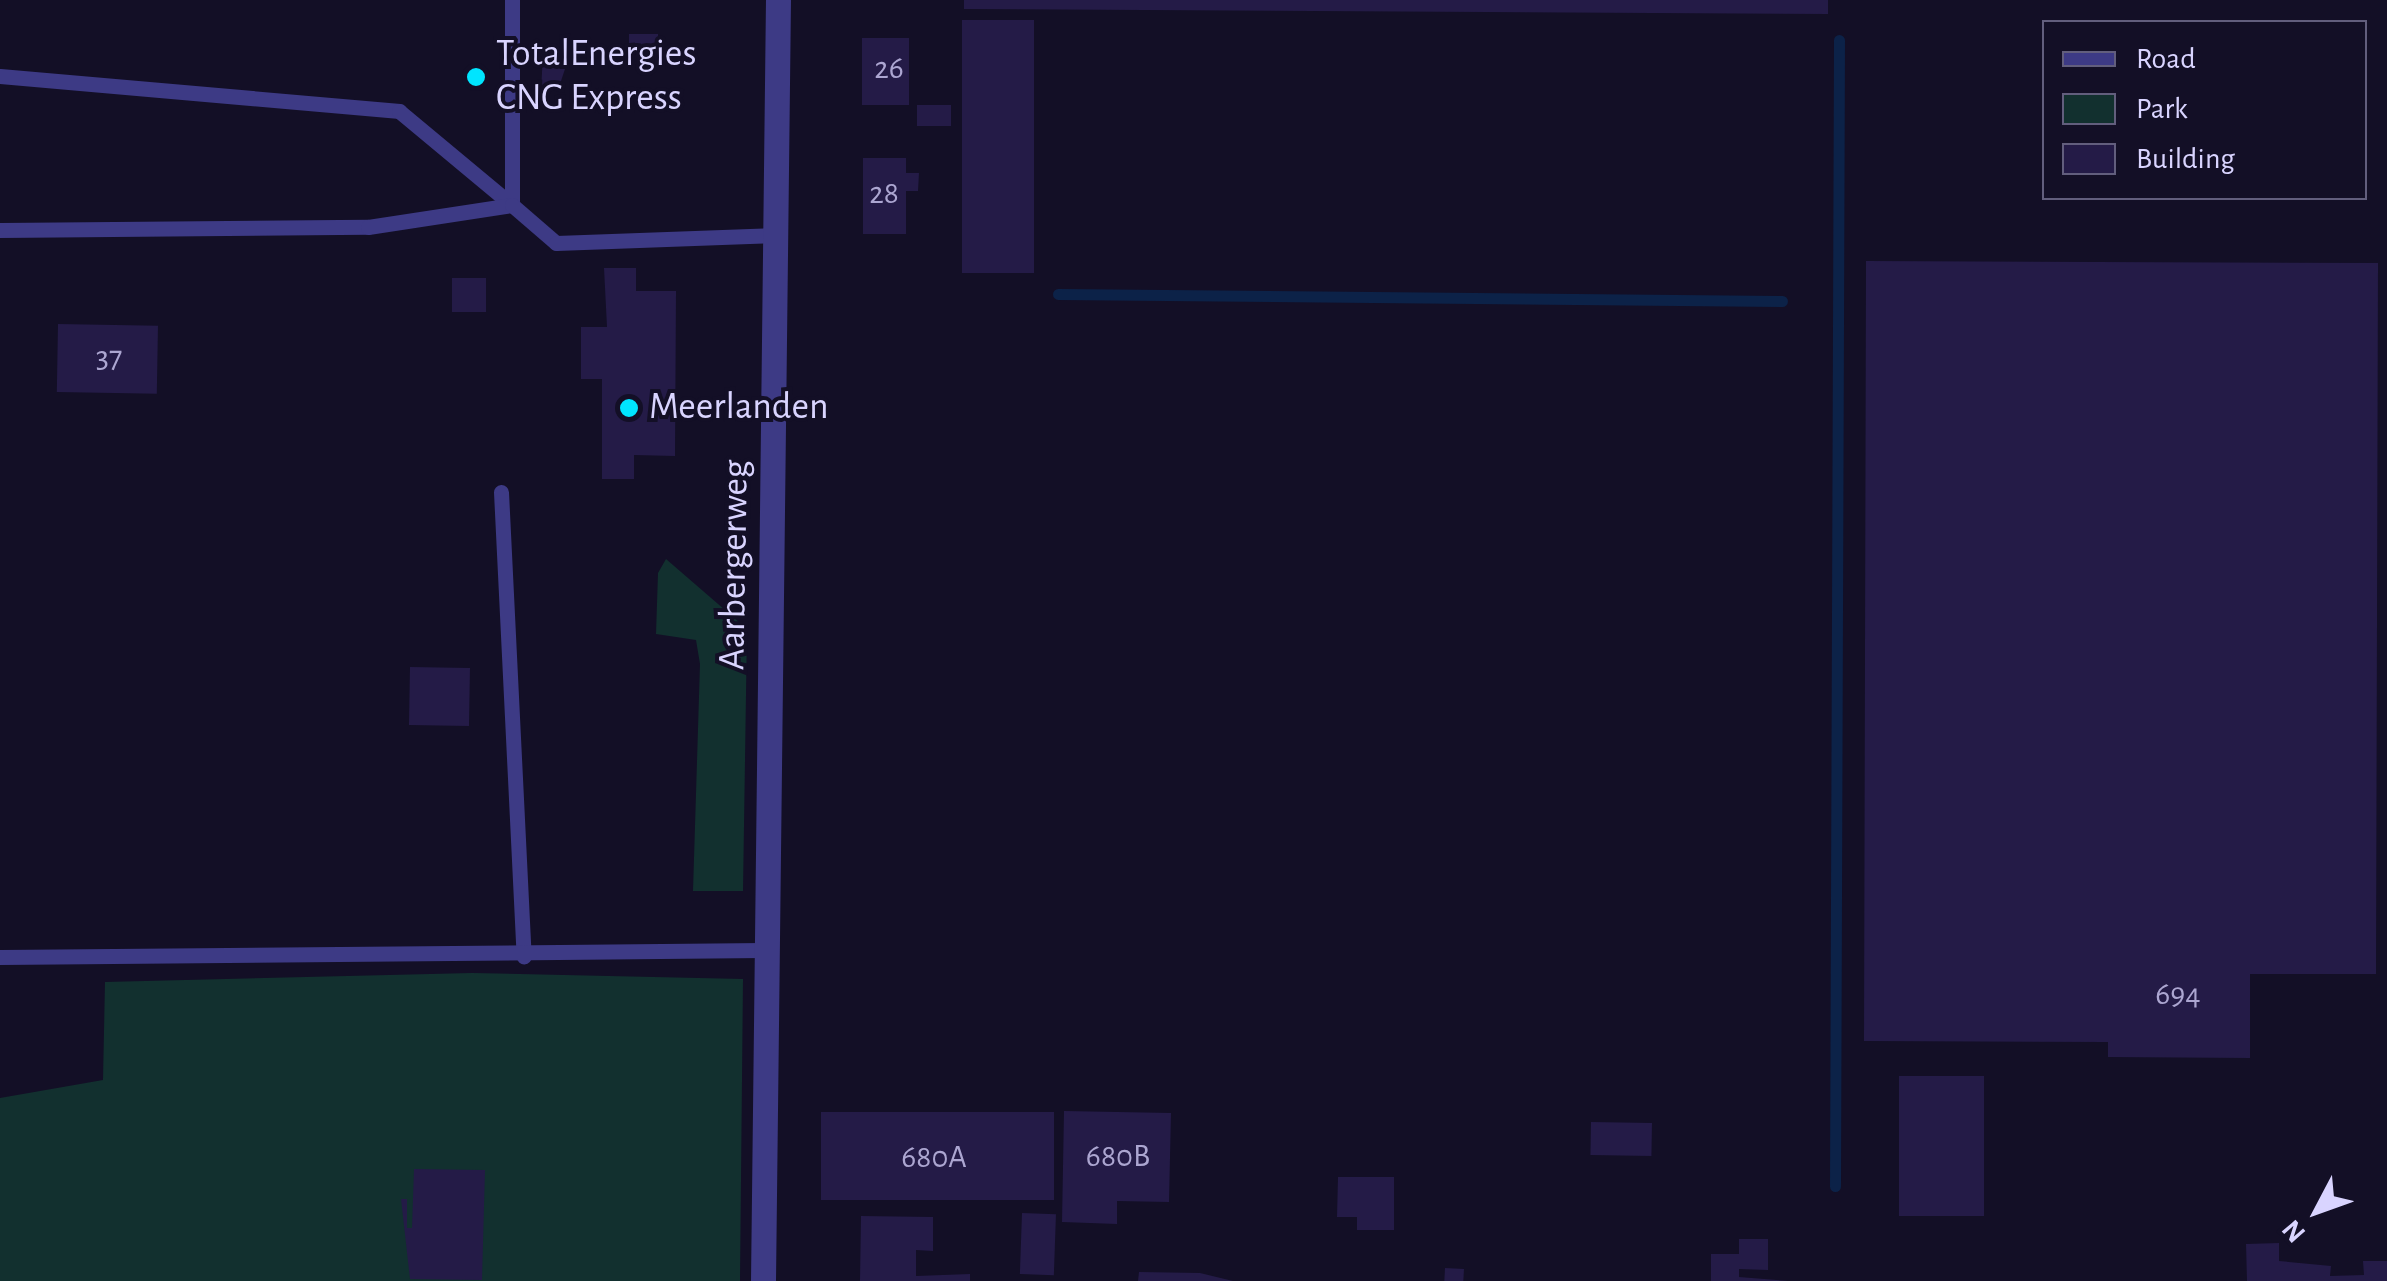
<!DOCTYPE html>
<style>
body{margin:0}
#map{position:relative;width:2387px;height:1281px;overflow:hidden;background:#130f26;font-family:"Alegreya Sans",sans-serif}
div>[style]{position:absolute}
.green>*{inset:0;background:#12302f}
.stream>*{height:11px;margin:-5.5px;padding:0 5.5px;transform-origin:5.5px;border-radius:5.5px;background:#0c2248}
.building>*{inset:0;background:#241b47;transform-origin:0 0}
.lane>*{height:15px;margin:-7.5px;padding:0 7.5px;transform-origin:7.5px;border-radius:7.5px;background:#3d3a85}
.street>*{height:25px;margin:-12.5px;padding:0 12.5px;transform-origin:12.5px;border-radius:12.5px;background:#3d3a85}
.dots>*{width:28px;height:28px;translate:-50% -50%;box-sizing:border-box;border:5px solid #130f26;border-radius:50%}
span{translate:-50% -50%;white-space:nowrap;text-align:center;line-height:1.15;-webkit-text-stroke:8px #130f26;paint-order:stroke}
.number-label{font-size:32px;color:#aca6d1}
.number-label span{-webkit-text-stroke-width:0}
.poi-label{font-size:38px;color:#d9d4ff}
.left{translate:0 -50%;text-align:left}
.street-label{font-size:38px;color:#d9d4ff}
.legend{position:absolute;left:2042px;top:20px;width:325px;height:180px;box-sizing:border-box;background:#130f26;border:2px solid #625e7d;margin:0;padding:12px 18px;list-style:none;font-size:30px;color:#d9d4ff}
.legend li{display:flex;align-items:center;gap:20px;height:50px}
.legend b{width:50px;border:2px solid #625e7d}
.north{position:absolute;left:2267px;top:1161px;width:100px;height:100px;-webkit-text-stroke:8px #130f26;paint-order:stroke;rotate:229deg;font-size:28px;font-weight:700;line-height:40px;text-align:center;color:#d9d4ff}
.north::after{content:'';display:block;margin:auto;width:35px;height:45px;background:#d9d4ff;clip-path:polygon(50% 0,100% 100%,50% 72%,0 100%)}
</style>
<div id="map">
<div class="green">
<i style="clip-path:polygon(666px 559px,747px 629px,743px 891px,693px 891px,700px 664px,696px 640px,656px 634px,658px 573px)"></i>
<i style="clip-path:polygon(472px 973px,743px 979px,740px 1281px,0 1281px,0 1098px,103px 1080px,105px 982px)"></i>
</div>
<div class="stream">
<i style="left:1058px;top:294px;width:724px;rotate:0.55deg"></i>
<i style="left:1835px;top:1186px;width:1146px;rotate:-89.8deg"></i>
</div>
<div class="building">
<i style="clip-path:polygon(964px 0,1828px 0,1828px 14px,964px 9px)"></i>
<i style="left:962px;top:20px;width:72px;height:253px"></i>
<i style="left:658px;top:34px;width:19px;height:29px;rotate:90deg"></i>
<i style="left:862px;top:38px;width:47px;height:67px"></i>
<i style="clip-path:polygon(543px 56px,568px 60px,558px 90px,541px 89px)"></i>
<i style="left:917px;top:105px;width:34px;height:21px"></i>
<i style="clip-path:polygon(863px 158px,906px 158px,906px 173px,919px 173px,918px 191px,906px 191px,906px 234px,863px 234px)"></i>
<i style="clip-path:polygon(1866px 261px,2378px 263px,2376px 974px,2250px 974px,2250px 1058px,2108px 1057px,2108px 1042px,1864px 1041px)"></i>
<i style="clip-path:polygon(604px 268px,636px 268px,636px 291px,676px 291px,675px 456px,634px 455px,634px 479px,602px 479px,602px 379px,581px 379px,581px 327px,607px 327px)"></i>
<i style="left:452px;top:278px;width:34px;height:34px"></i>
<i style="left:58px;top:324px;width:100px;height:68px;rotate:1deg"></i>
<i style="left:410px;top:667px;width:60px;height:58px;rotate:1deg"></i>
<i style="left:1899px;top:1076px;width:85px;height:140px"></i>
<i style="clip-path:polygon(1064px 1111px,1171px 1113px,1169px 1202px,1117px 1201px,1117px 1224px,1062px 1222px)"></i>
<i style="left:821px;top:1112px;width:233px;height:88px"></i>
<i style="left:1591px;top:1122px;width:61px;height:33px;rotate:1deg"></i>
<i style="clip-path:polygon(414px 1169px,485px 1170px,482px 1280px,410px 1279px,401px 1199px,407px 1199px,407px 1228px,412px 1228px)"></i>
<i style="clip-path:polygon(1338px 1177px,1394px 1177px,1394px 1230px,1357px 1230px,1357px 1217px,1337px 1217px)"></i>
<i style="left:1022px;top:1213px;width:34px;height:61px;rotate:2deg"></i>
<i style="clip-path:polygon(861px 1216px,933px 1217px,933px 1251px,916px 1250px,916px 1276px,970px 1274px,970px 1281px,860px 1281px)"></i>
<i style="clip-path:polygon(1739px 1239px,1768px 1239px,1768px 1270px,1739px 1269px,1739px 1277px,1788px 1281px,1711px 1281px,1711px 1254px,1739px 1254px)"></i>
<i style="clip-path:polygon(2279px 1243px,2279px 1261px,2331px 1266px,2330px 1276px,2364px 1275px,2363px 1261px,2387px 1261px,2387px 1281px,2247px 1281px,2246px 1244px)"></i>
<i style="left:1445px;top:1268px;width:19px;height:13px;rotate:3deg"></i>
<i style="clip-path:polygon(1139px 1272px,1200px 1273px,1233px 1281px,1138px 1281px)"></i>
</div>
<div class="lane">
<i style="left:0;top:76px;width:401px;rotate:5deg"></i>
<i style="left:399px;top:111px;width:147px;rotate:39.8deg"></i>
<i style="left:512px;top:205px;width:205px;rotate:-90deg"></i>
<i style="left:0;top:230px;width:368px;rotate:-0.5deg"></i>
<i style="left:368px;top:227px;width:146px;rotate:-8.7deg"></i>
<i style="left:512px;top:205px;width:58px;rotate:40.8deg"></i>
<i style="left:556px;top:243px;width:220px;rotate:-2.1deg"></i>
<i style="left:501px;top:492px;width:465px;rotate:87.2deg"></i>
<i style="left:0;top:957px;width:767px;rotate:-0.52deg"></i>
</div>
<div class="street">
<i style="left:763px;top:1281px;width:1281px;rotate:-89.33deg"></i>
</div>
<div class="dots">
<i style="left:476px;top:77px;background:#00e5ff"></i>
<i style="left:629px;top:408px;background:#00e5ff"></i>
</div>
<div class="number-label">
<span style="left:889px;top:68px">26</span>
<span style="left:884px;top:193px">28</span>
<span style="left:109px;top:357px">37</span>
<span style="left:2178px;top:994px">694</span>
<span style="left:1118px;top:1156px">680B</span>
<span style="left:934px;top:1157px">680A</span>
</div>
<div class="poi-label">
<span class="left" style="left:496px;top:77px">TotalEnergies<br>CNG Express</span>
<span class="left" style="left:649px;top:408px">Meerlanden</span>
</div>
<div class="street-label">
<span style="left:735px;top:565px;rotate:-89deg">Aarbergerweg</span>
</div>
<ul class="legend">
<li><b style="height:12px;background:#3d3a85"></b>Road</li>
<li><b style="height:28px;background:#12302f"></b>Park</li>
<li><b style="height:28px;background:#241b47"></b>Building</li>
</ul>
<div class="north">N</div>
</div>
